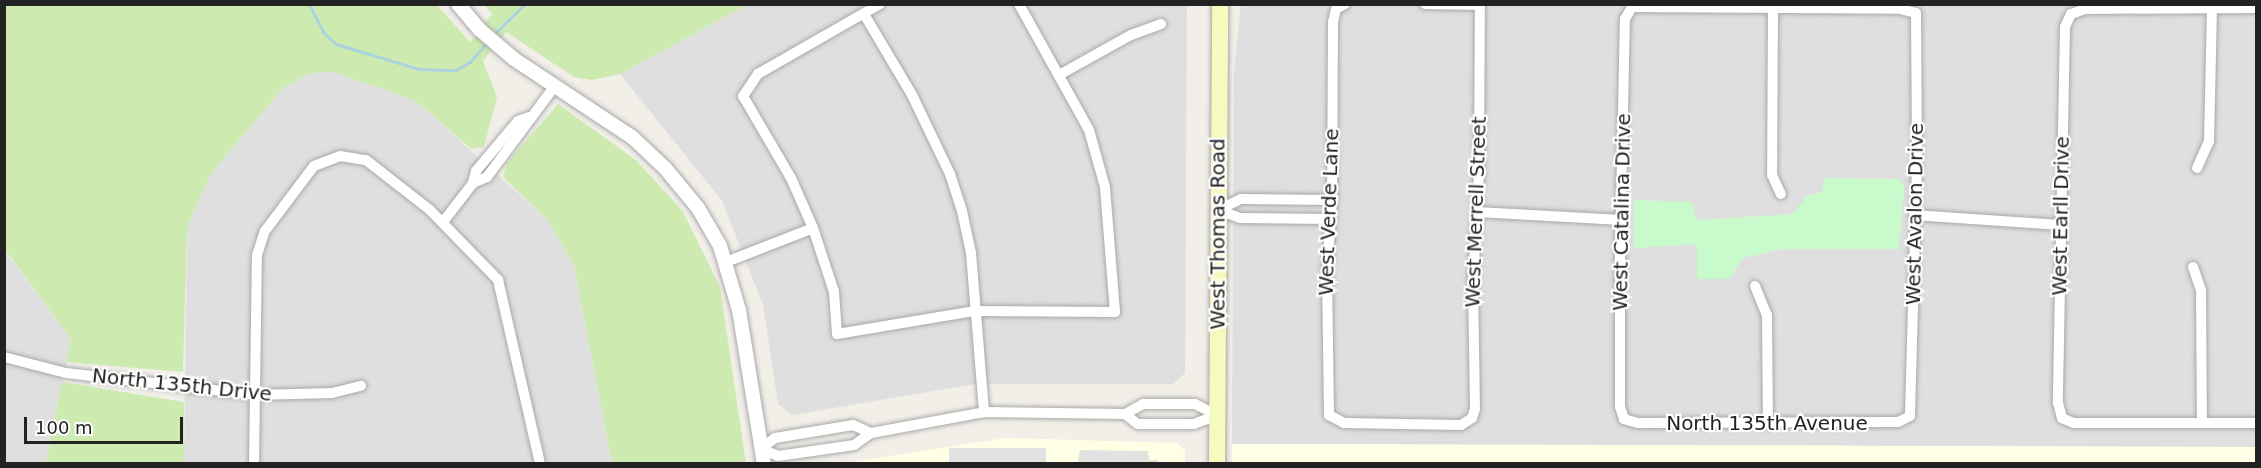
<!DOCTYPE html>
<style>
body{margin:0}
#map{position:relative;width:2261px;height:468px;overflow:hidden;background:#f2efe9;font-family:"DejaVu Sans",sans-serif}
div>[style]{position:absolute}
.residential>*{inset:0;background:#e0dfdf}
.education>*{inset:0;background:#ffffe5}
.grass>*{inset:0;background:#cdebb0}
.park>*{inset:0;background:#c8facc}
.parking>*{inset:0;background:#e2e2e2;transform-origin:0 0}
.stream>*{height:3px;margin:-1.5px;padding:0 1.5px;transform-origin:1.5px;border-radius:1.5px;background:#aad3df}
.roads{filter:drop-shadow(0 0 2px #a9a9a9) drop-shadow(0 0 2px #a9a9a9)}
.minor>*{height:10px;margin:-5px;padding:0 5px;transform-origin:5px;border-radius:5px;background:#fff}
.tertiary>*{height:14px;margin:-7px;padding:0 7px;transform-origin:7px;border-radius:7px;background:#fff}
.secondary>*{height:16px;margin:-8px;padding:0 8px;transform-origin:8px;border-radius:8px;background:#f7fabf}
span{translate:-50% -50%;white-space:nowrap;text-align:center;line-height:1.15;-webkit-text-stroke:4.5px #fff;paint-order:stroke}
.street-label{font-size:20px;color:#222}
.frame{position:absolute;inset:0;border:6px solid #222;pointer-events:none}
.scale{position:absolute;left:24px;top:417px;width:159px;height:27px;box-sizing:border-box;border:3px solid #222;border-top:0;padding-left:8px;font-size:18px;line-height:21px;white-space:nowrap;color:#222;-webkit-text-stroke:4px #fff;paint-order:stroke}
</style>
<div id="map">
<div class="residential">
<i style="clip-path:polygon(747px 5px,1187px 5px,1185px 373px,1173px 384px,976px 384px,792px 415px,778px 404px,763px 305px,722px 201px,620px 74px)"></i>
<i style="clip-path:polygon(1241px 5px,2256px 5px,2256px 447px,1232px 444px,1234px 72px)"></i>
<i style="clip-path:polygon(334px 72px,416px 101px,547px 219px,574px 266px,612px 463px,184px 464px,187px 228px,210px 175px,283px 88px,310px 73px)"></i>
<i style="clip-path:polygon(4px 250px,71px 339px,46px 463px,5px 463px)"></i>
</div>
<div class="education">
<i style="clip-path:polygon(1005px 438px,1177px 443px,1185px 451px,1185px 464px,839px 464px)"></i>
<i style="clip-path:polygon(1232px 444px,2256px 447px,2256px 463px,1232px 464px)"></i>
</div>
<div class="grass">
<i style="clip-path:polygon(5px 5px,437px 5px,470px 42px,492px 14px,485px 5px,747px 5px,620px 74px,592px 80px,574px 77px,506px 32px,483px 61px,497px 97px,484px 147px,471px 149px,416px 101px,334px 72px,310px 73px,283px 88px,210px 175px,187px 228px,183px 372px,66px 362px,71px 339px,5px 250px)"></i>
<i style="clip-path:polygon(558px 104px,636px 160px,682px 210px,720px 287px,746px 463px,612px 463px,574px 266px,547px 219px,503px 177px,507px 163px)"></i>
<i style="clip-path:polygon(62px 382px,184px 402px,184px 463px,46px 463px)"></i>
</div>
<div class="park">
<i style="clip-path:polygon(1825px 178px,1899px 179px,1904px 187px,1899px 249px,1783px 249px,1743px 258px,1730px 279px,1697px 279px,1697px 244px,1634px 248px,1634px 200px,1692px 202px,1697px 220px,1792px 214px,1807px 196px,1822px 192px)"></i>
</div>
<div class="parking">
<i style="left:1046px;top:448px;width:15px;height:97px;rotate:90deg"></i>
<i style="clip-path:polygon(1080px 450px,1148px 451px,1149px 460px,1158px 460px,1158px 463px,1078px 463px)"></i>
</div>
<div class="stream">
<i style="left:309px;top:4px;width:31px;rotate:63deg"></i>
<i style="left:323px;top:32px;width:18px;rotate:43deg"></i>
<i style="left:336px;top:44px;width:87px;rotate:16.8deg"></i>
<i style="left:419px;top:69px;width:37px;rotate:2deg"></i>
<i style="left:456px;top:70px;width:16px;rotate:-30deg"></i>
<i style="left:470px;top:62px;width:28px;rotate:-49deg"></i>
<i style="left:492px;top:36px;width:46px;rotate:-44.1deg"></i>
</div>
<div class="roads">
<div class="minor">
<i style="left:880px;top:4px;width:141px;rotate:150.2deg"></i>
<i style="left:758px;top:74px;width:27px;rotate:124deg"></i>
<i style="left:743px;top:96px;width:95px;rotate:59.7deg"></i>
<i style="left:791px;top:178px;width:55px;rotate:66.3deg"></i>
<i style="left:813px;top:228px;width:67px;rotate:71.8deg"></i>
<i style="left:834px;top:292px;width:42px;rotate:85.9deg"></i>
<i style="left:837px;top:334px;width:140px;rotate:-9.5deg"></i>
<i style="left:975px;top:311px;width:140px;rotate:0.4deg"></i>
<i style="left:1115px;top:312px;width:125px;rotate:-94.6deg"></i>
<i style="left:1105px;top:187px;width:59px;rotate:-105.7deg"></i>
<i style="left:1089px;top:130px;width:144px;rotate:-119.1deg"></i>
<i style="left:1345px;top:4px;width:10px;rotate:151deg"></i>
<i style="left:1336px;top:9px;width:13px;rotate:103deg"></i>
<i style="left:1333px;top:22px;width:178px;rotate:90.3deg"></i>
<i style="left:1332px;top:200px;width:72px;rotate:94deg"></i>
<i style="left:1327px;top:272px;width:143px;rotate:89.2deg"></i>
<i style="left:1329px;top:415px;width:17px;rotate:28deg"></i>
<i style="left:1344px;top:423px;width:117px;rotate:1deg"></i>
<i style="left:1461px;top:425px;width:13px;rotate:-32deg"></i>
<i style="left:1472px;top:418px;width:9px;rotate:-72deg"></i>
<i style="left:1475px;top:409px;width:127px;rotate:-90.9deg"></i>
<i style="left:1473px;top:282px;width:111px;rotate:-86.9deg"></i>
<i style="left:1479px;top:171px;width:167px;rotate:-89.7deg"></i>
<i style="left:1425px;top:4px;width:55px;rotate:1deg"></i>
<i style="left:1773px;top:4px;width:171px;rotate:90.3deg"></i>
<i style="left:1772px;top:175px;width:21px;rotate:65deg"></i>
<i style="left:1632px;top:7px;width:268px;rotate:0.4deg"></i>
<i style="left:1900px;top:9px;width:16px;rotate:14deg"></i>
<i style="left:1916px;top:13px;width:150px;rotate:89.6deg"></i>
<i style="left:1917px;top:163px;width:253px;rotate:91.6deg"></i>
<i style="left:1910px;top:416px;width:13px;rotate:153deg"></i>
<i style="left:1898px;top:422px;width:260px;rotate:179.8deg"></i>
<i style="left:1638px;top:423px;width:15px;rotate:-164deg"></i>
<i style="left:1624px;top:419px;width:13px;rotate:-108deg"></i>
<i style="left:1620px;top:407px;width:153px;rotate:-90deg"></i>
<i style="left:1620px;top:254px;width:235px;rotate:-88.8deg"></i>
<i style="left:1625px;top:19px;width:14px;rotate:-60deg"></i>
<i style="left:2256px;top:8px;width:171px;rotate:179.7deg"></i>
<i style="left:2085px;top:9px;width:15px;rotate:160deg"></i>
<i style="left:2071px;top:14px;width:14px;rotate:115deg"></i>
<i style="left:2065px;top:27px;width:376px;rotate:91.1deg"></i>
<i style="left:2058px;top:403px;width:16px;rotate:75deg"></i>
<i style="left:2062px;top:418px;width:13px;rotate:23deg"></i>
<i style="left:2074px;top:423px;width:182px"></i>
<i style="left:864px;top:14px;width:94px;rotate:59.3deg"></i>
<i style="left:912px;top:95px;width:88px;rotate:64.3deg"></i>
<i style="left:950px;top:174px;width:39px;rotate:72deg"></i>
<i style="left:962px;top:211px;width:43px;rotate:77.9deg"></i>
<i style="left:971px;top:253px;width:160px;rotate:85.3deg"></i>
<i style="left:1059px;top:75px;width:82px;rotate:-29.1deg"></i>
<i style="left:1131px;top:35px;width:32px;rotate:-20deg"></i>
<i style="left:2197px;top:168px;width:30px;rotate:-66deg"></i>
<i style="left:2209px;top:141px;width:135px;rotate:-88.7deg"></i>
<i style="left:473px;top:183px;width:15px;rotate:-23deg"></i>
<i style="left:487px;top:177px;width:112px;rotate:-53.3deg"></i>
<i style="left:1219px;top:210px;width:25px;rotate:-27deg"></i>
<i style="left:1241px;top:199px;width:91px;rotate:0.6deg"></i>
<i style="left:1219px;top:210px;width:22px;rotate:21deg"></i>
<i style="left:1240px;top:218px;width:91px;rotate:0.6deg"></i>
<i style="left:1477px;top:212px;width:145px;rotate:3.2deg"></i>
<i style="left:1914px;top:215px;width:146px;rotate:3.9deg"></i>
<i style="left:443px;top:222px;width:49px;rotate:-52.4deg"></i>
<i style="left:473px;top:183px;width:12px;rotate:-76deg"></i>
<i style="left:476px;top:171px;width:65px;rotate:-50deg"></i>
<i style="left:518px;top:121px;width:12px;rotate:-20deg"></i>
<i style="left:726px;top:262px;width:93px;rotate:-21.3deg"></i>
<i style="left:2193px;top:267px;width:24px;rotate:71deg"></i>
<i style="left:2201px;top:290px;width:132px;rotate:89.6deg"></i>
<i style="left:1755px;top:286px;width:31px;rotate:68deg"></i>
<i style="left:1767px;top:315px;width:108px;rotate:89.5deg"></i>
<i style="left:4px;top:357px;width:64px;rotate:14.5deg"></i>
<i style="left:66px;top:373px;width:190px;rotate:6.6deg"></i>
<i style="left:255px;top:395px;width:77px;rotate:-1.5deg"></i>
<i style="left:332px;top:393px;width:30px;rotate:-14deg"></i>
<i style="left:1125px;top:414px;width:16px;rotate:38deg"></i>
<i style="left:1138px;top:424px;width:56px"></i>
<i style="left:1194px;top:424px;width:25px;rotate:-21deg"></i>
<i style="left:871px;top:433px;width:20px;rotate:-156deg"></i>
<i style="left:853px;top:425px;width:79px;rotate:170.5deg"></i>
<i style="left:775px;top:438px;width:18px;rotate:142deg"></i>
<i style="left:761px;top:449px;width:18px;rotate:22deg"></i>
<i style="left:778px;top:456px;width:77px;rotate:-8.2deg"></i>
<i style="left:854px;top:445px;width:21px;rotate:-35deg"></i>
<i style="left:871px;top:433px;width:115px;rotate:-10.5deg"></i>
<i style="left:984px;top:412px;width:141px;rotate:0.8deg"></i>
<i style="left:1125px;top:414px;width:21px;rotate:-29deg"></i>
<i style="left:1143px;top:404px;width:52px"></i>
<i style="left:1195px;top:404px;width:25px;rotate:27deg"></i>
<i style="left:254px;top:464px;width:209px;rotate:-89.2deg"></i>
<i style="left:257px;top:255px;width:25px;rotate:-72deg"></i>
<i style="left:265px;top:231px;width:81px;rotate:-53deg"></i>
<i style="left:314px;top:166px;width:28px;rotate:-21deg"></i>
<i style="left:340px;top:156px;width:26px;rotate:9deg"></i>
<i style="left:366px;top:160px;width:81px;rotate:38deg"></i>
<i style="left:430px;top:210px;width:98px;rotate:45.8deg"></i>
<i style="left:498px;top:280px;width:189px;rotate:77.1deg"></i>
</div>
<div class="tertiary">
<i style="left:458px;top:4px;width:33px;rotate:50deg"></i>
<i style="left:479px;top:29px;width:46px;rotate:40.6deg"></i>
<i style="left:514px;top:59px;width:141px;rotate:33.5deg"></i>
<i style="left:632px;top:137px;width:45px;rotate:43.2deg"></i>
<i style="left:665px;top:168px;width:52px;rotate:50.5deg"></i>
<i style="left:698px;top:208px;width:44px;rotate:59.9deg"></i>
<i style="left:720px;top:246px;width:67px;rotate:73.5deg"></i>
<i style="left:739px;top:310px;width:156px;rotate:80.8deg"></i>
</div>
<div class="secondary">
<i style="left:1217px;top:464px;width:460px;rotate:-89.6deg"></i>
</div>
</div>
<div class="street-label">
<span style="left:1329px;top:212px;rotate:-88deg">West Verde Lane</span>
<span style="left:1476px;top:212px;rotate:-88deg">West Merrell Street</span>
<span style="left:1622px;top:212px;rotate:-89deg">West Catalina Drive</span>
<span style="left:1915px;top:214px;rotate:-89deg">West Avalon Drive</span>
<span style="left:2061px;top:216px;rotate:-89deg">West Earll Drive</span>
<span style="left:1218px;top:234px;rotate:-90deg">West Thomas Road</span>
<span style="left:182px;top:385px;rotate:6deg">North 135th Drive</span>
<span style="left:1767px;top:423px">North 135th Avenue</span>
</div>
<div class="frame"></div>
<div class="scale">100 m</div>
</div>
